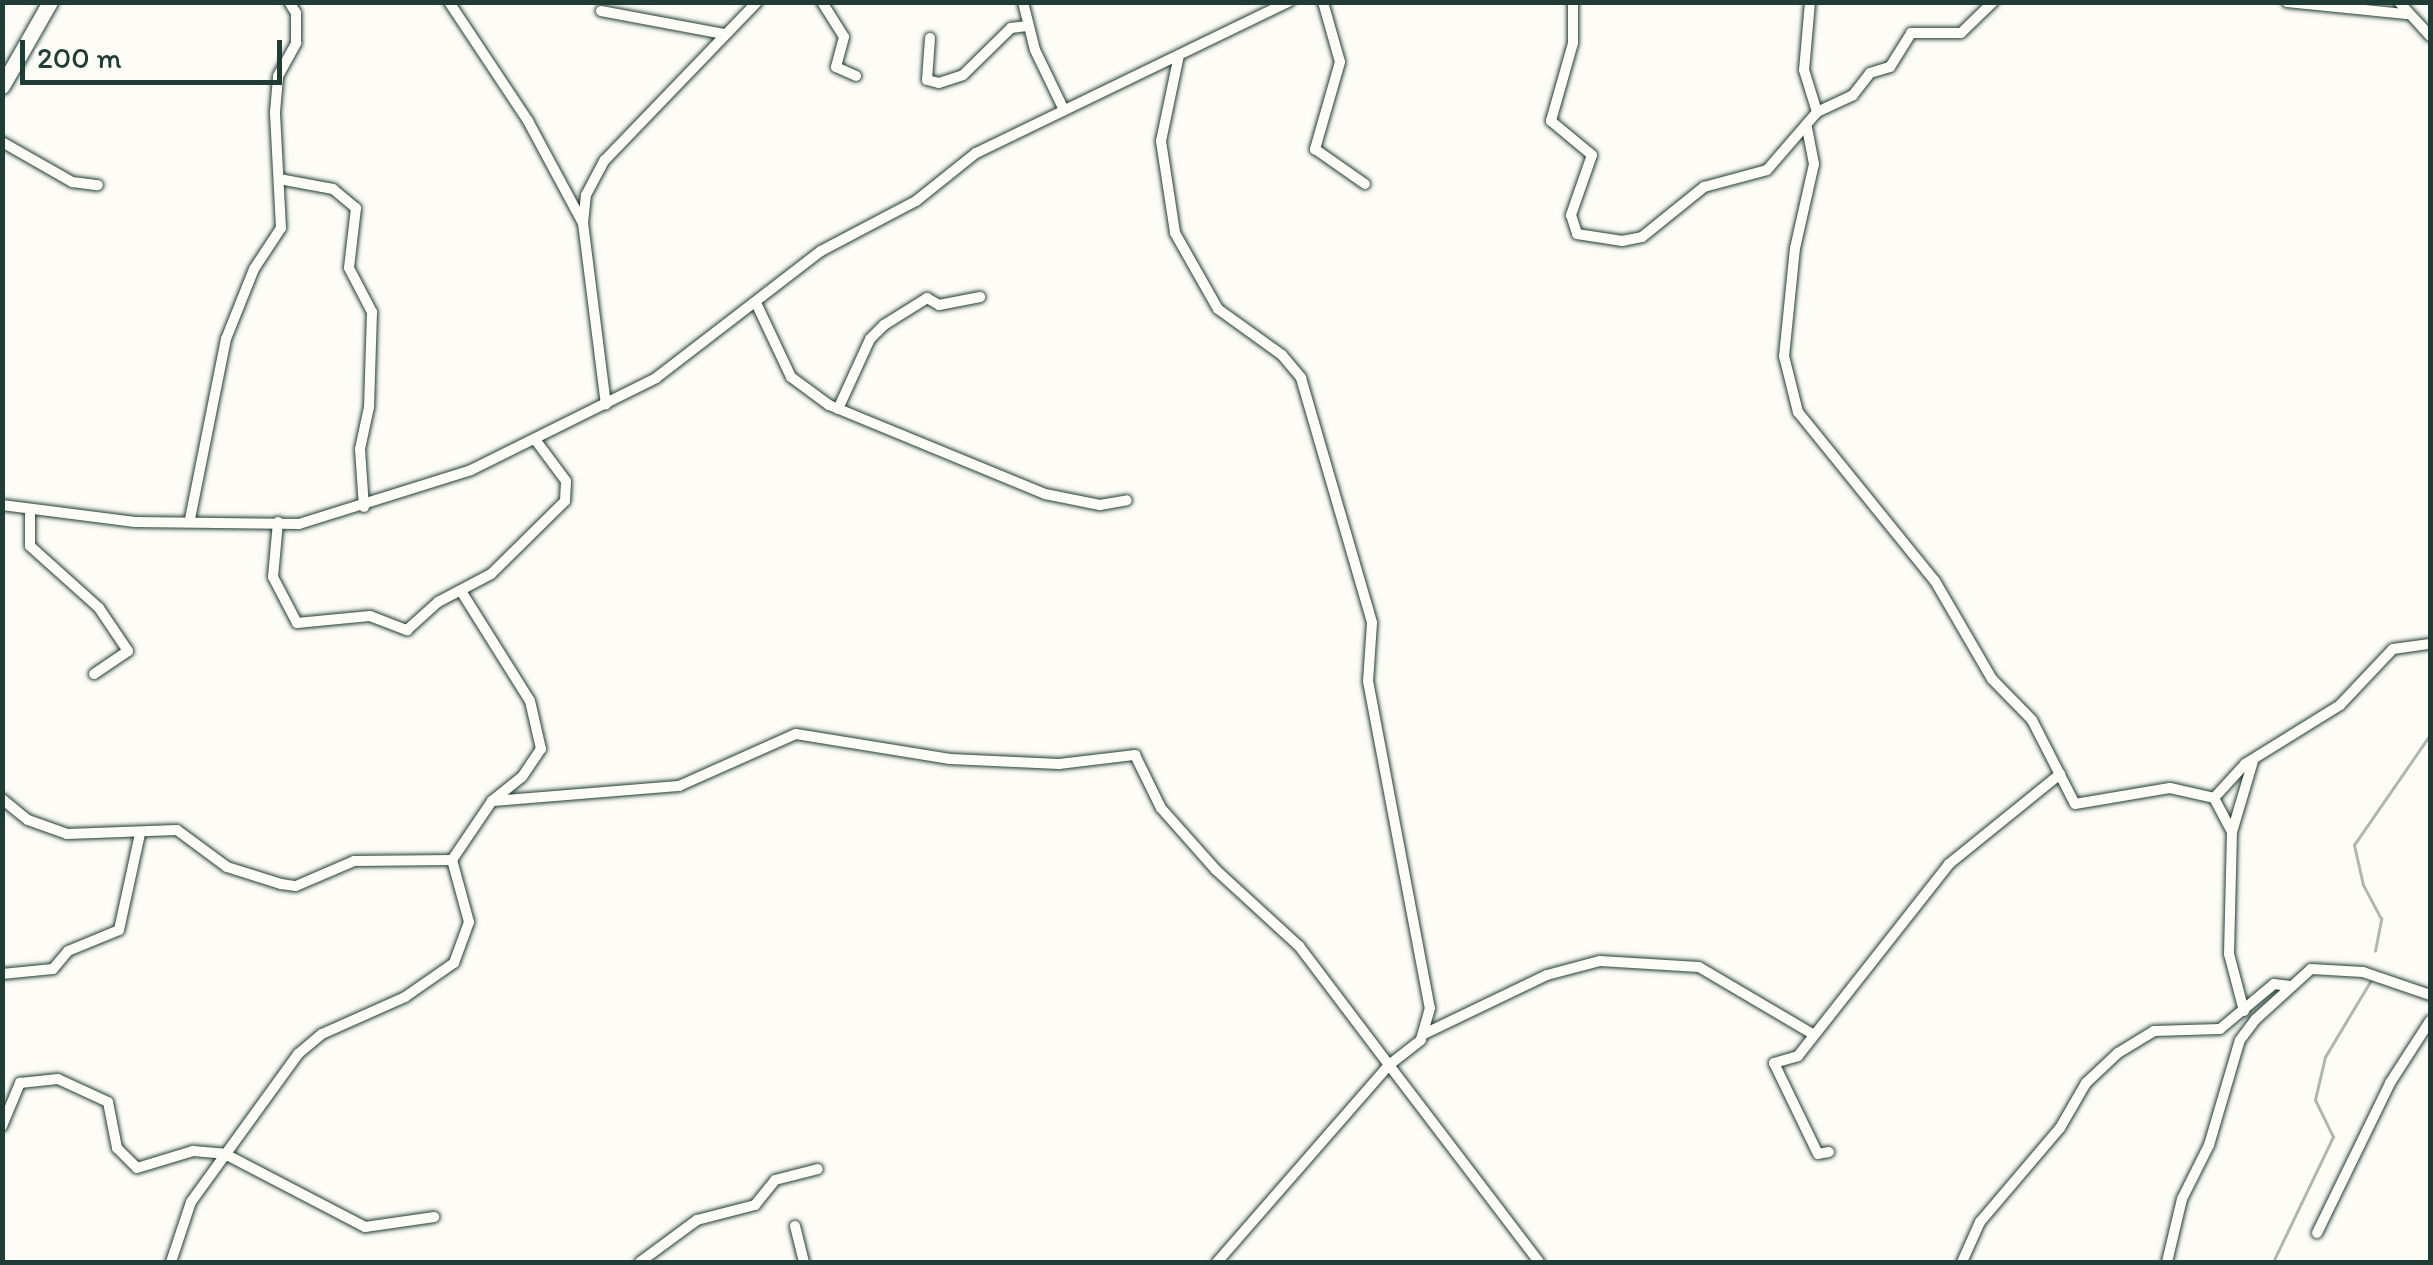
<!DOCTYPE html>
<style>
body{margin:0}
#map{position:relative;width:2433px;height:1265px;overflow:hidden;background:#fdfcf7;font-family:Itim,sans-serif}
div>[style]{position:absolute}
.stream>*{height:2.5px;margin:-1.25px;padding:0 1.25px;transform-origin:1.25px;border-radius:1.25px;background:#aeb8b1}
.roads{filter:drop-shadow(0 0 2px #1f3d34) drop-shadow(0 0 2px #1f3d34)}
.minor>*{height:10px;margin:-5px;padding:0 5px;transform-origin:5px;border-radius:5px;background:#fdfcf7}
.secondary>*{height:15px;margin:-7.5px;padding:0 7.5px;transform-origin:7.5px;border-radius:7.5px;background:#fdfcf7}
span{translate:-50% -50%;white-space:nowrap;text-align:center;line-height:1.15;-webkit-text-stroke:8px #fdfcf7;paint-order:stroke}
.frame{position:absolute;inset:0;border:5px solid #1f3d34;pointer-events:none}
.scale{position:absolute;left:20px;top:40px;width:262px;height:45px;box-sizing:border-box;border:5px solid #1f3d34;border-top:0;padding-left:12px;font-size:30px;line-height:35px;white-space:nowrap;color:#1f3d34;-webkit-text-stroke:8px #fdfcf7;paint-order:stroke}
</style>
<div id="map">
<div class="stream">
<i style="left:2375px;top:951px;width:33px;rotate:-79deg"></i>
<i style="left:2381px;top:919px;width:38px;rotate:-118deg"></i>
<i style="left:2363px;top:885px;width:41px;rotate:-102.7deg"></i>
<i style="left:2354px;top:845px;width:134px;rotate:-55.4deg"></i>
<i style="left:2273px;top:1262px;width:139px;rotate:-64.4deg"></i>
<i style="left:2333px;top:1137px;width:41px;rotate:-115.9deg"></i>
<i style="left:2315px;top:1100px;width:44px;rotate:-76.9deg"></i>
<i style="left:2325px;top:1057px;width:90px;rotate:-59.1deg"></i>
</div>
<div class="roads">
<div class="minor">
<i style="left:449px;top:2px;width:143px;rotate:56.4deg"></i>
<i style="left:528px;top:121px;width:116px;rotate:61.7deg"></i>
<i style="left:583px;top:223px;width:183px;rotate:82.8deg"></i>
<i style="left:822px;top:2px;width:41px;rotate:57.8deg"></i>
<i style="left:844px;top:37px;width:31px;rotate:105deg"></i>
<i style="left:836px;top:67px;width:22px;rotate:24deg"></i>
<i style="left:1023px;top:2px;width:49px;rotate:76deg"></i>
<i style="left:1035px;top:50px;width:67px;rotate:64.2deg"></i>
<i style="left:1323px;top:2px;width:62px;rotate:74.2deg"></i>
<i style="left:1340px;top:62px;width:91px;rotate:106deg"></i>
<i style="left:1315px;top:149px;width:61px;rotate:35deg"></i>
<i style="left:1573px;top:2px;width:41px;rotate:90deg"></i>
<i style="left:1573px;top:43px;width:81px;rotate:105.8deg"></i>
<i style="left:1551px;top:121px;width:53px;rotate:39.7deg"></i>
<i style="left:1592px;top:155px;width:64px;rotate:109.3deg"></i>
<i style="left:1571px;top:215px;width:20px;rotate:72deg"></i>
<i style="left:1577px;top:234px;width:46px;rotate:8.8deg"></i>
<i style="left:1622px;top:241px;width:20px;rotate:-11deg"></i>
<i style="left:1642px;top:237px;width:80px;rotate:-38.9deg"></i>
<i style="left:1704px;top:187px;width:65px;rotate:-15.1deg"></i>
<i style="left:1767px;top:170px;width:77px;rotate:-49.2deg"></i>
<i style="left:1810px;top:2px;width:68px;rotate:95deg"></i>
<i style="left:1804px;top:70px;width:44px;rotate:72.8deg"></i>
<i style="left:1817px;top:112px;width:40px;rotate:-25deg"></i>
<i style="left:1853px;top:95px;width:28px;rotate:-52deg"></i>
<i style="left:1870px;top:73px;width:21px;rotate:-17deg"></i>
<i style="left:1890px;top:67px;width:40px;rotate:-58deg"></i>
<i style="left:1911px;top:33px;width:50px"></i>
<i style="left:1961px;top:33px;width:45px;rotate:-44.1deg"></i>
<i style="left:2287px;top:2px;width:120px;rotate:5.8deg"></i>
<i style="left:2399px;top:2px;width:46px;rotate:47.6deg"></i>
<i style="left:601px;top:11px;width:125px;rotate:10.6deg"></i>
<i style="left:930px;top:38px;width:42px;rotate:94.1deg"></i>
<i style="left:927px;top:80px;width:12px;rotate:14deg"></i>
<i style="left:939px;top:83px;width:25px;rotate:-18deg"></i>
<i style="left:963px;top:75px;width:67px;rotate:-44.4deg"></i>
<i style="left:1011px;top:28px;width:16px;rotate:-7deg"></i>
<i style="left:1179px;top:55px;width:88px;rotate:101.8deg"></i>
<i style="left:1161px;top:141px;width:93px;rotate:81.3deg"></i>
<i style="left:1175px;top:233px;width:87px;rotate:60.5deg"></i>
<i style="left:1218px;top:309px;width:79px;rotate:35.7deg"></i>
<i style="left:1282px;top:355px;width:30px;rotate:50deg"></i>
<i style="left:1301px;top:378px;width:255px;rotate:73.8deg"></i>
<i style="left:1372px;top:623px;width:58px;rotate:93.9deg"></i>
<i style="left:1368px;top:681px;width:333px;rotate:79.3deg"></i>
<i style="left:1430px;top:1008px;width:33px;rotate:106deg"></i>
<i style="left:1421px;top:1040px;width:41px;rotate:142deg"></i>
<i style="left:1389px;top:1065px;width:248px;rotate:52.7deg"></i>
<i style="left:1807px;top:128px;width:37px;rotate:79deg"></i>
<i style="left:1814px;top:164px;width:86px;rotate:102.7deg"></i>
<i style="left:1795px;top:248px;width:109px;rotate:95.8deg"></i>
<i style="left:1784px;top:356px;width:58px;rotate:76deg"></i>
<i style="left:1798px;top:412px;width:218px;rotate:51deg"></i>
<i style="left:1935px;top:581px;width:113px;rotate:59.8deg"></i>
<i style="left:1992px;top:679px;width:57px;rotate:45.7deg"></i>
<i style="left:2032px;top:720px;width:94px;rotate:62.9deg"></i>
<i style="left:2075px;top:804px;width:96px;rotate:-9.6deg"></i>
<i style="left:2170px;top:788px;width:45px;rotate:12.8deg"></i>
<i style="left:2px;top:142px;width:81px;rotate:29.7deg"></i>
<i style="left:72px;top:182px;width:26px;rotate:7deg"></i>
<i style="left:279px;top:179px;width:55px;rotate:10.5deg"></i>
<i style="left:333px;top:189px;width:30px;rotate:40deg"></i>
<i style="left:356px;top:208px;width:60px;rotate:96.7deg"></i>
<i style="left:349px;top:268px;width:50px;rotate:62.4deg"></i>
<i style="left:372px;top:312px;width:95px;rotate:91.8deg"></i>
<i style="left:369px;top:407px;width:43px;rotate:102.1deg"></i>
<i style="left:360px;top:449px;width:58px;rotate:86.1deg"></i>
<i style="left:583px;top:223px;width:28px;rotate:-84deg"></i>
<i style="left:586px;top:195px;width:40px;rotate:-62deg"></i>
<i style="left:605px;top:160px;width:219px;rotate:-46.1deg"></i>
<i style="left:757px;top:305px;width:80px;rotate:64.7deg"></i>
<i style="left:791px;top:377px;width:47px;rotate:36.4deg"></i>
<i style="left:829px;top:405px;width:234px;rotate:22.4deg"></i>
<i style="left:1045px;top:494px;width:56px;rotate:11.3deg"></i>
<i style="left:1100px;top:505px;width:27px;rotate:-10deg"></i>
<i style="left:838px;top:409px;width:77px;rotate:-65.4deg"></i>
<i style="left:870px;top:339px;width:20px;rotate:-45deg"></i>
<i style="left:884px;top:325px;width:51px;rotate:-32.1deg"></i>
<i style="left:927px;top:298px;width:14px;rotate:30deg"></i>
<i style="left:939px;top:305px;width:42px;rotate:-11deg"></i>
<i style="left:2px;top:505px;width:134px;rotate:7.3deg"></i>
<i style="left:135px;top:522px;width:164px;rotate:0.7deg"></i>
<i style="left:299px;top:524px;width:180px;rotate:-17.4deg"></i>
<i style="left:471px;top:470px;width:207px;rotate:-26.4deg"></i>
<i style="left:656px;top:378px;width:208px;rotate:-37.6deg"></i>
<i style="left:821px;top:251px;width:107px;rotate:-27.8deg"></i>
<i style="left:916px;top:201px;width:77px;rotate:-38.7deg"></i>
<i style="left:976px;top:153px;width:348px;rotate:-25.8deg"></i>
<i style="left:30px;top:509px;width:37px;rotate:90deg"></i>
<i style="left:30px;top:546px;width:93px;rotate:41.9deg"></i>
<i style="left:99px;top:608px;width:52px;rotate:56deg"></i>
<i style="left:128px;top:651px;width:41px;rotate:145.9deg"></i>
<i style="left:190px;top:519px;width:184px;rotate:-78.7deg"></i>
<i style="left:226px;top:339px;width:75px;rotate:-68.2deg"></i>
<i style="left:254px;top:269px;width:49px;rotate:-56.6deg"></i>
<i style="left:281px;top:228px;width:116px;rotate:-93deg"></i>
<i style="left:275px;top:112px;width:36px;rotate:-85deg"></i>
<i style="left:278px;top:76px;width:38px;rotate:-61deg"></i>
<i style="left:296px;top:43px;width:30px;rotate:-90deg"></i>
<i style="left:296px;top:13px;width:13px;rotate:-122deg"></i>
<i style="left:278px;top:522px;width:55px;rotate:95.2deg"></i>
<i style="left:273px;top:577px;width:52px;rotate:62.4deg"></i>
<i style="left:297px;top:623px;width:73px;rotate:-5.5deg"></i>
<i style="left:370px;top:616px;width:40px;rotate:21deg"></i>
<i style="left:407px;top:630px;width:42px;rotate:-42.1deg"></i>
<i style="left:438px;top:602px;width:60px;rotate:-27.8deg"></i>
<i style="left:491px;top:574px;width:104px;rotate:-44.6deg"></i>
<i style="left:565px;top:501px;width:20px;rotate:-87deg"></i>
<i style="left:566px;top:481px;width:49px;rotate:-126.6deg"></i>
<i style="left:2214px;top:798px;width:46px;rotate:-47.6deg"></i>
<i style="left:2245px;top:764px;width:112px;rotate:-31.8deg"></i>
<i style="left:2340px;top:705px;width:77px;rotate:-46.6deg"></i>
<i style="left:2393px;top:649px;width:37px;rotate:-8deg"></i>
<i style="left:2214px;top:798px;width:38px;rotate:62deg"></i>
<i style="left:2px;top:799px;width:33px;rotate:39deg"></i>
<i style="left:28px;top:820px;width:41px;rotate:19.7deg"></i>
<i style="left:67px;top:834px;width:110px;rotate:-2.1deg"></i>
<i style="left:177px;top:830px;width:62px;rotate:36.5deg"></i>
<i style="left:227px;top:867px;width:57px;rotate:17.5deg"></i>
<i style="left:281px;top:884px;width:15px;rotate:8deg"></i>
<i style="left:296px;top:886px;width:63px;rotate:-23.3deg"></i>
<i style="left:354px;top:861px;width:98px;rotate:-0.6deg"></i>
<i style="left:492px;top:801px;width:188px;rotate:-4.6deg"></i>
<i style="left:679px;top:786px;width:128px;rotate:-24deg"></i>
<i style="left:796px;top:734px;width:156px;rotate:9.2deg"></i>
<i style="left:950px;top:759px;width:109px;rotate:2.6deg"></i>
<i style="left:1059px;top:764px;width:77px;rotate:-6.8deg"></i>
<i style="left:1135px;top:755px;width:59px;rotate:63.9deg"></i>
<i style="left:1161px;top:808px;width:83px;rotate:48.4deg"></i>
<i style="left:1216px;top:870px;width:113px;rotate:42.5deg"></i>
<i style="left:1299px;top:946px;width:149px;rotate:52.9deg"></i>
<i style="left:1389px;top:1065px;width:262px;rotate:131.1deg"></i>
<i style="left:452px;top:860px;width:71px;rotate:-55.9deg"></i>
<i style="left:492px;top:801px;width:38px;rotate:-39deg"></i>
<i style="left:522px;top:777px;width:34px;rotate:-56deg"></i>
<i style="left:541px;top:749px;width:49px;rotate:-102.9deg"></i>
<i style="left:530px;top:701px;width:126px;rotate:-122.1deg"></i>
<i style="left:2px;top:974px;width:51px;rotate:-5.6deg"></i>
<i style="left:53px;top:969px;width:23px;rotate:-50deg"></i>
<i style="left:68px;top:951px;width:55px;rotate:-22.4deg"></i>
<i style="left:119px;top:930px;width:98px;rotate:-77.7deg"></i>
<i style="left:2244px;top:1011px;width:59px;rotate:-104.7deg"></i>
<i style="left:2229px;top:954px;width:122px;rotate:-88.6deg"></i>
<i style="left:2232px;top:832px;width:74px;rotate:-73.5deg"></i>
<i style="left:1426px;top:1033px;width:134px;rotate:-25.6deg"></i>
<i style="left:1547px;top:975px;width:55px;rotate:-14.8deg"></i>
<i style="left:1600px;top:961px;width:99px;rotate:3.5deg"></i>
<i style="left:1699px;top:967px;width:130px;rotate:30.5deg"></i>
<i style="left:2px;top:1126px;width:47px;rotate:-67.3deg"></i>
<i style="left:20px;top:1083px;width:38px;rotate:-6deg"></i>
<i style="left:58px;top:1079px;width:55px;rotate:24.7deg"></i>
<i style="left:108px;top:1102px;width:47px;rotate:78.9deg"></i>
<i style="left:117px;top:1148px;width:28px;rotate:45deg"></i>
<i style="left:137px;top:1168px;width:59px;rotate:-16.9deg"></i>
<i style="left:193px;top:1151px;width:32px;rotate:5deg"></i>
<i style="left:225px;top:1154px;width:158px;rotate:27.5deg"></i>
<i style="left:365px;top:1227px;width:70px;rotate:-8.2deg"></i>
<i style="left:1829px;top:1152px;width:11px;rotate:170deg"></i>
<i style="left:1818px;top:1154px;width:101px;rotate:-115.8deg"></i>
<i style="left:1774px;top:1063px;width:25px;rotate:-16deg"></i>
<i style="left:1798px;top:1056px;width:244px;rotate:-51.8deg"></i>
<i style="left:1949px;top:864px;width:143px;rotate:-39deg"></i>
<i style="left:795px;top:1226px;width:37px;rotate:76deg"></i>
<i style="left:2317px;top:1233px;width:167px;rotate:-64deg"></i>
<i style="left:2390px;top:1083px;width:74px;rotate:-57.2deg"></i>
<i style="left:171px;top:1262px;width:63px;rotate:-71.6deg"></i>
<i style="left:191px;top:1202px;width:183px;rotate:-54.1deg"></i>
<i style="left:298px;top:1054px;width:31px;rotate:-40deg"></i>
<i style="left:322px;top:1034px;width:91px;rotate:-24deg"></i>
<i style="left:405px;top:997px;width:60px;rotate:-34.8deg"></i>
<i style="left:454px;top:963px;width:44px;rotate:-69.9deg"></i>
<i style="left:469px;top:922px;width:64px;rotate:-105.3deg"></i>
<i style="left:640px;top:1262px;width:71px;rotate:-36.4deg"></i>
<i style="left:697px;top:1220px;width:60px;rotate:-14.5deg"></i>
<i style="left:755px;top:1205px;width:32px;rotate:-51deg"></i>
<i style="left:775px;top:1180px;width:44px;rotate:-14.3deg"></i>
<i style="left:1962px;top:1262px;width:44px;rotate:-65.8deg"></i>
<i style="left:1980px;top:1222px;width:123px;rotate:-49.6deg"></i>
<i style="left:2060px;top:1128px;width:52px;rotate:-60deg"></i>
<i style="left:2086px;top:1083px;width:44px;rotate:-43.2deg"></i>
<i style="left:2118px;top:1053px;width:42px;rotate:-31.4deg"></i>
<i style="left:2154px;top:1031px;width:66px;rotate:-1.7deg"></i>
<i style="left:2220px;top:1029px;width:70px;rotate:-39.8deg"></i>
<i style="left:2274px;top:984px;width:16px;rotate:7deg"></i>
<i style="left:2167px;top:1262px;width:65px;rotate:-76.6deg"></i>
<i style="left:2182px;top:1199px;width:60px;rotate:-63.4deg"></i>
<i style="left:2209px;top:1145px;width:109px;rotate:-73.6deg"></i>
<i style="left:2240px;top:1040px;width:26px;rotate:-53deg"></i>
<i style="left:2256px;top:1019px;width:74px;rotate:-42.3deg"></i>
<i style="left:2311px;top:969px;width:52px;rotate:3.3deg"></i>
<i style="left:2363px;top:972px;width:71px;rotate:18.9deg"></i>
</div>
<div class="secondary">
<i style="left:2px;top:86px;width:97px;rotate:-60.3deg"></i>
</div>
</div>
<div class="frame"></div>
<div class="scale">200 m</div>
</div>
